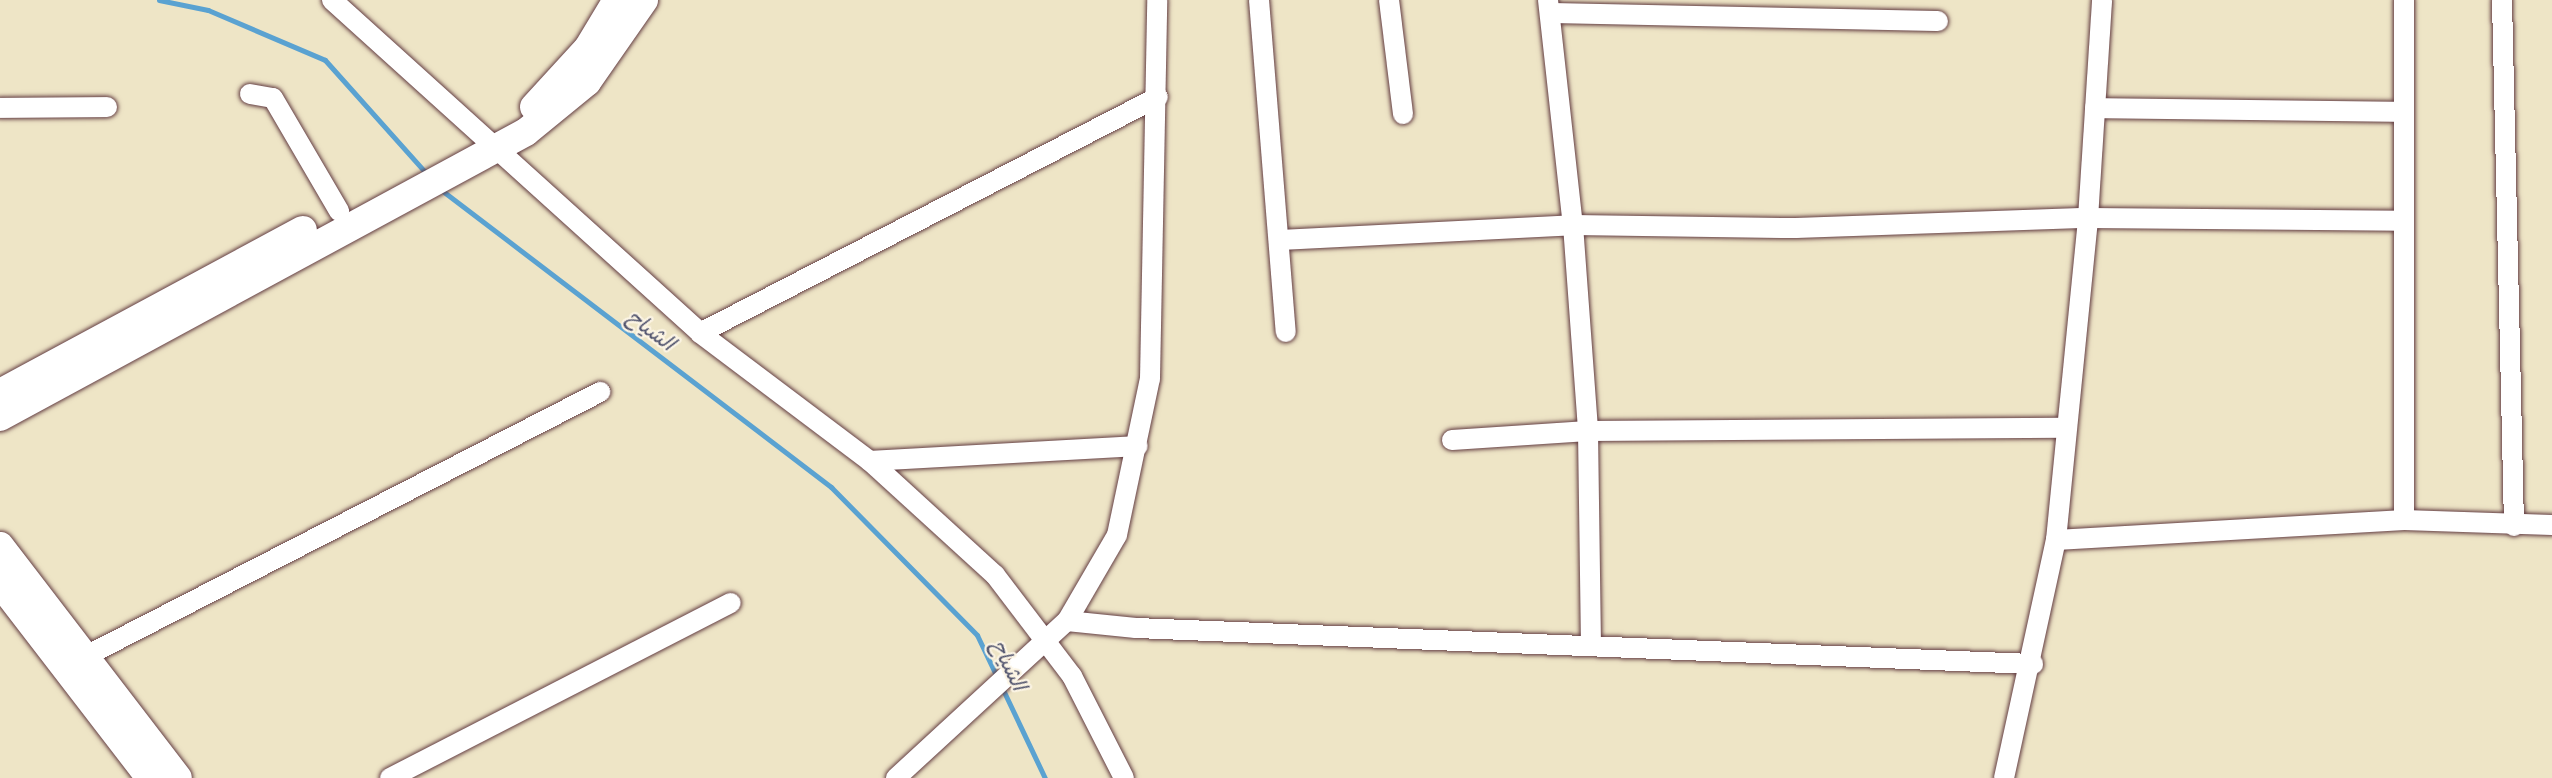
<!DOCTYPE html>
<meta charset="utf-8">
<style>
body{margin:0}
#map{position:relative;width:2552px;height:778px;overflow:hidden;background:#eee5c6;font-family:Sriracha,"Playpen Sans Arabic",sans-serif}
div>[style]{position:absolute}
.stream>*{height:5px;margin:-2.5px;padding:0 2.5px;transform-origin:2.5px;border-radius:2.5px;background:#5aa2d1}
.roads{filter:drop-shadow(0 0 2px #633d42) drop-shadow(0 0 2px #633d42)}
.minor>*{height:20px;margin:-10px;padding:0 10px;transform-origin:10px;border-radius:10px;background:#fff}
.secondary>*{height:28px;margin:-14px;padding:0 14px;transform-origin:14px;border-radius:14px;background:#fff}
span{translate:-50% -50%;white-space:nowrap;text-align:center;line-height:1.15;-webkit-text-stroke:4.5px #fcf5e5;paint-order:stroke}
.water-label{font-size:21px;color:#50536d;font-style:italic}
</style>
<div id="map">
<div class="stream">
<i style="left:159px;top:0;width:50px;rotate:11.5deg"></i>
<i style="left:208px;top:10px;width:127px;rotate:23.1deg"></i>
<i style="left:325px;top:60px;width:154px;rotate:48.2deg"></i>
<i style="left:440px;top:189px;width:492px;rotate:37.3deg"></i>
<i style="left:831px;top:487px;width:208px;rotate:45.4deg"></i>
<i style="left:977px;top:635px;width:158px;rotate:64.6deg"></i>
</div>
<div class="roads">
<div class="minor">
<i style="left:332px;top:0;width:496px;rotate:42.1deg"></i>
<i style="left:700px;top:333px;width:213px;rotate:37deg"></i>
<i style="left:870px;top:461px;width:169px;rotate:42.4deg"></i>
<i style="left:995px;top:575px;width:127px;rotate:52.7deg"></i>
<i style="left:1072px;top:676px;width:114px;rotate:63deg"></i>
<i style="left:1259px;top:0;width:333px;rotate:85.4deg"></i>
<i style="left:1389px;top:0;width:115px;rotate:83deg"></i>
<i style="left:1548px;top:0;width:226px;rotate:83.7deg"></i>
<i style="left:1573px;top:225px;width:207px;rotate:85.8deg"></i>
<i style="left:1588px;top:431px;width:213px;rotate:89.2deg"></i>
<i style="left:2404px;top:0;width:520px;rotate:90deg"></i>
<i style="left:2502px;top:0;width:526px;rotate:88.69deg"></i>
<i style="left:1550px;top:13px;width:388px;rotate:1.2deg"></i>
<i style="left:250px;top:94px;width:23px;rotate:10deg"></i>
<i style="left:273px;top:98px;width:131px;rotate:59.7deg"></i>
<i style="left:0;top:108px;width:107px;rotate:-0.5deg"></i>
<i style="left:2095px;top:108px;width:308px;rotate:0.7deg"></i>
<i style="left:1280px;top:240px;width:293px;rotate:-2.9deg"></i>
<i style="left:1573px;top:225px;width:223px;rotate:0.8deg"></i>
<i style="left:1796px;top:228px;width:292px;rotate:-2deg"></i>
<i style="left:2088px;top:218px;width:314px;rotate:0.5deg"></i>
<i style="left:700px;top:333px;width:515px;rotate:-27.26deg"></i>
<i style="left:1452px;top:440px;width:136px;rotate:-3.8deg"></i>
<i style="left:1588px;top:431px;width:476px;rotate:-0.4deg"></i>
<i style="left:870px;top:461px;width:268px;rotate:-3.2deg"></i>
<i style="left:2056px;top:540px;width:349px;rotate:-3.3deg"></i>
<i style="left:2404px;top:520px;width:148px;rotate:1.9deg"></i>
<i style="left:1067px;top:621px;width:69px;rotate:5.8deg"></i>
<i style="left:1136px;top:628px;width:898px;rotate:2.3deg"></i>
<i style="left:88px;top:655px;width:576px;rotate:-27.19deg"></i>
<i style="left:390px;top:778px;width:383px;rotate:-27.2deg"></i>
<i style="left:896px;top:778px;width:232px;rotate:-42.6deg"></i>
<i style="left:1067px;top:621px;width:99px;rotate:-59.8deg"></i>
<i style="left:1117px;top:535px;width:159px;rotate:-78.1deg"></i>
<i style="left:1150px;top:379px;width:379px;rotate:-88.9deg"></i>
<i style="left:2004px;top:778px;width:244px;rotate:-77.7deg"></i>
<i style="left:2056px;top:540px;width:324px;rotate:-84.3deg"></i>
<i style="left:2088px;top:218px;width:218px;rotate:-86.3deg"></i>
</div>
<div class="secondary">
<i style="left:534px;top:107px;width:80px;rotate:-47.5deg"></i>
<i style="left:588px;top:48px;width:56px;rotate:-58.9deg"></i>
<i style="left:0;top:393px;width:344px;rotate:-28.3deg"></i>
<i style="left:0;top:417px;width:598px;rotate:-28.45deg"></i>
<i style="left:526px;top:132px;width:79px;rotate:-39.3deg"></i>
<i style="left:587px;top:82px;width:100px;rotate:-55.2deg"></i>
<i style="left:0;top:546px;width:292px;rotate:52.5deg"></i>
<i style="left:0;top:583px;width:246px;rotate:52.4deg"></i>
</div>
</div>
<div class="water-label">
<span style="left:651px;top:330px;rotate:37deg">الشياح</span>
<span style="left:1009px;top:665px;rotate:64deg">الشياح</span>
</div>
</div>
